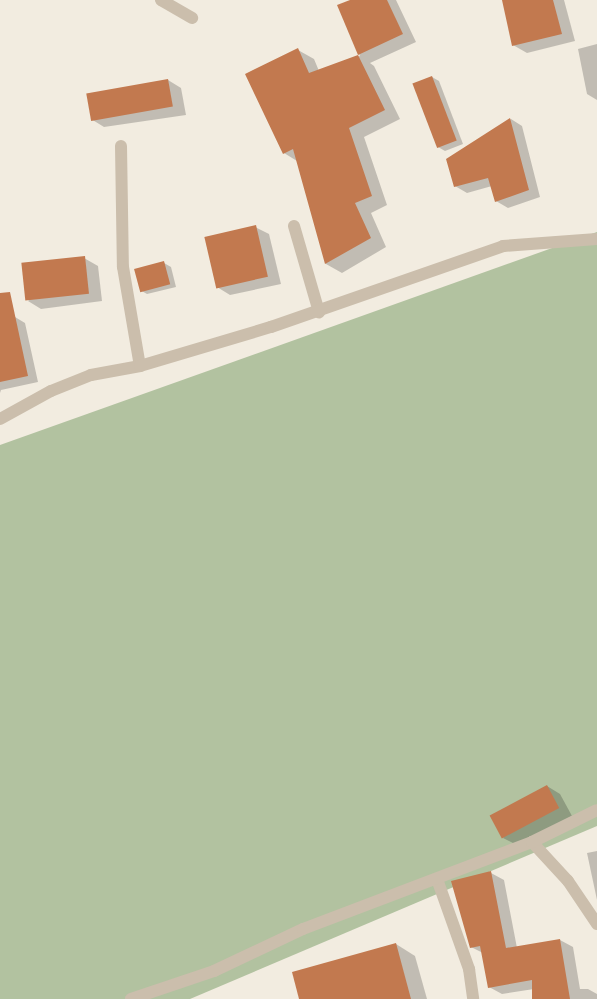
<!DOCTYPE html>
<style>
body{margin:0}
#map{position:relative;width:597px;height:999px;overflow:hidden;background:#f2ece0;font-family:"DM Sans",sans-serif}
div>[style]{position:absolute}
.green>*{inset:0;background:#b2c2a0}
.shadow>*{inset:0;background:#0003}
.building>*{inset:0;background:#c2794f;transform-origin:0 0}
.minor>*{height:12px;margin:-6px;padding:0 6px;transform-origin:6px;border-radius:6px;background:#cbbeac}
span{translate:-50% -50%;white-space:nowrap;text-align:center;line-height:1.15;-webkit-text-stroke:5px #faf5ed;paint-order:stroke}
</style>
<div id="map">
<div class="green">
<i style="clip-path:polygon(597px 232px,597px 826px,190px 999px,0 999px,0 445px)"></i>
</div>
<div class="shadow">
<i style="clip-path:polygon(353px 0,396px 0,416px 42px,370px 63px,374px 66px,400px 119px,364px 137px,387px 205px,371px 213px,386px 247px,342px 273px,326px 264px,297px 161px,284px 153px,298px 50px,314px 59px,319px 71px,360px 56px,338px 6px)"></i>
<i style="clip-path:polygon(503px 0,564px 0,575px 41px,527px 53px,513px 45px)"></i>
<i style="clip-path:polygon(597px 44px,597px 100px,587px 94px,578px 49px)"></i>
<i style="clip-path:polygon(432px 77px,439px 81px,463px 144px,445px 151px,438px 147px)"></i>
<i style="clip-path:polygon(168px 80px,181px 88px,186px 115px,104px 127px,91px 119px)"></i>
<i style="clip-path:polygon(511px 119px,522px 126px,540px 197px,508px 208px,496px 201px,492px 186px,467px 193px,455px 186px,447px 160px)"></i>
<i style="clip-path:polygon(255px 227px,269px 234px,281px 284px,230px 295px,217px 287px)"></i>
<i style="clip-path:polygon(84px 258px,98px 266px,102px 301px,41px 309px,28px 301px)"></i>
<i style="clip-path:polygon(164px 263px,171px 267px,176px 287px,147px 294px,140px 290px)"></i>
<i style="clip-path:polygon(15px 317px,25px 323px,38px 382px,1px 390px,0 393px,0 321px)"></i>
<i style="clip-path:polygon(547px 786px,560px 794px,572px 816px,517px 845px,503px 838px)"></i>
<i style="clip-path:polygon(597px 851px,597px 900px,587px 853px)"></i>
<i style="clip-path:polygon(491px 873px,504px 880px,517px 948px,560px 940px,573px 947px,580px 989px,588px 989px,597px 994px,597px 999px,534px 999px,534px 989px,502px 994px,489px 987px,483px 953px,471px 947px)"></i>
<i style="clip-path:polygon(396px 944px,415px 956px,427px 999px,300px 999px)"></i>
</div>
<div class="building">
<i style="clip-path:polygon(350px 0,387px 0,403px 34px,358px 55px,337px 5px)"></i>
<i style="clip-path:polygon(502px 0,553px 0,562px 34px,512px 46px)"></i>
<i style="clip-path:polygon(298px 48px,309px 73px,358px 55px,385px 110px,349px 128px,372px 196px,355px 203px,371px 238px,325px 264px,293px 149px,283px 154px,245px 74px)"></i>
<i style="left:432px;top:76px;width:69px;height:21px;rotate:69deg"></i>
<i style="left:168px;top:79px;width:28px;height:83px;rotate:80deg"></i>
<i style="clip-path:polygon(510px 118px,529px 190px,495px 202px,488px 178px,454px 187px,446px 159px)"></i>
<i style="left:256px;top:225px;width:53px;height:53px;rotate:77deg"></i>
<i style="left:85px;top:256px;width:38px;height:64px;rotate:84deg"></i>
<i style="left:164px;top:261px;width:24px;height:31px;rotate:75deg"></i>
<i style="clip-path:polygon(10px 292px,28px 376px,0 382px,0 293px)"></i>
<i style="left:547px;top:785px;width:26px;height:65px;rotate:62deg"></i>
<i style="clip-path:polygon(491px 871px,506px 948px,560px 939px,570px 999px,532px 999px,532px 980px,488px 988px,480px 946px,470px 948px,451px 881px)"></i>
<i style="clip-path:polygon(396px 943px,411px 999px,299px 999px,292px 972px)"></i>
</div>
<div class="minor">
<i style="left:161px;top:0;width:36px;rotate:30deg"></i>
<i style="left:121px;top:146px;width:121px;rotate:89.1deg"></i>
<i style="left:123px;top:267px;width:100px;rotate:80.3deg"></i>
<i style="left:294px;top:226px;width:90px;rotate:73.8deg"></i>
<i style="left:0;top:419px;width:58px;rotate:-28.8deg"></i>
<i style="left:51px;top:391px;width:43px;rotate:-21.8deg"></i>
<i style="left:91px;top:375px;width:50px;rotate:-10.4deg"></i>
<i style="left:140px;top:366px;width:137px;rotate:-16.6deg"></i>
<i style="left:271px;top:327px;width:246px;rotate:-19.2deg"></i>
<i style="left:503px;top:246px;width:94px;rotate:-4.3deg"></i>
<i style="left:532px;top:842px;width:53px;rotate:47.3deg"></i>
<i style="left:568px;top:881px;width:52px;rotate:56deg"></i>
<i style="left:437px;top:879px;width:96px;rotate:70.4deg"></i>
<i style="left:469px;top:969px;width:30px;rotate:82deg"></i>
<i style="left:131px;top:999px;width:88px;rotate:-18.6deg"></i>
<i style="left:214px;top:971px;width:98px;rotate:-25.3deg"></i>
<i style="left:303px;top:929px;width:245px;rotate:-20.8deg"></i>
<i style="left:532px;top:842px;width:72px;rotate:-26.2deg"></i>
</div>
</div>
